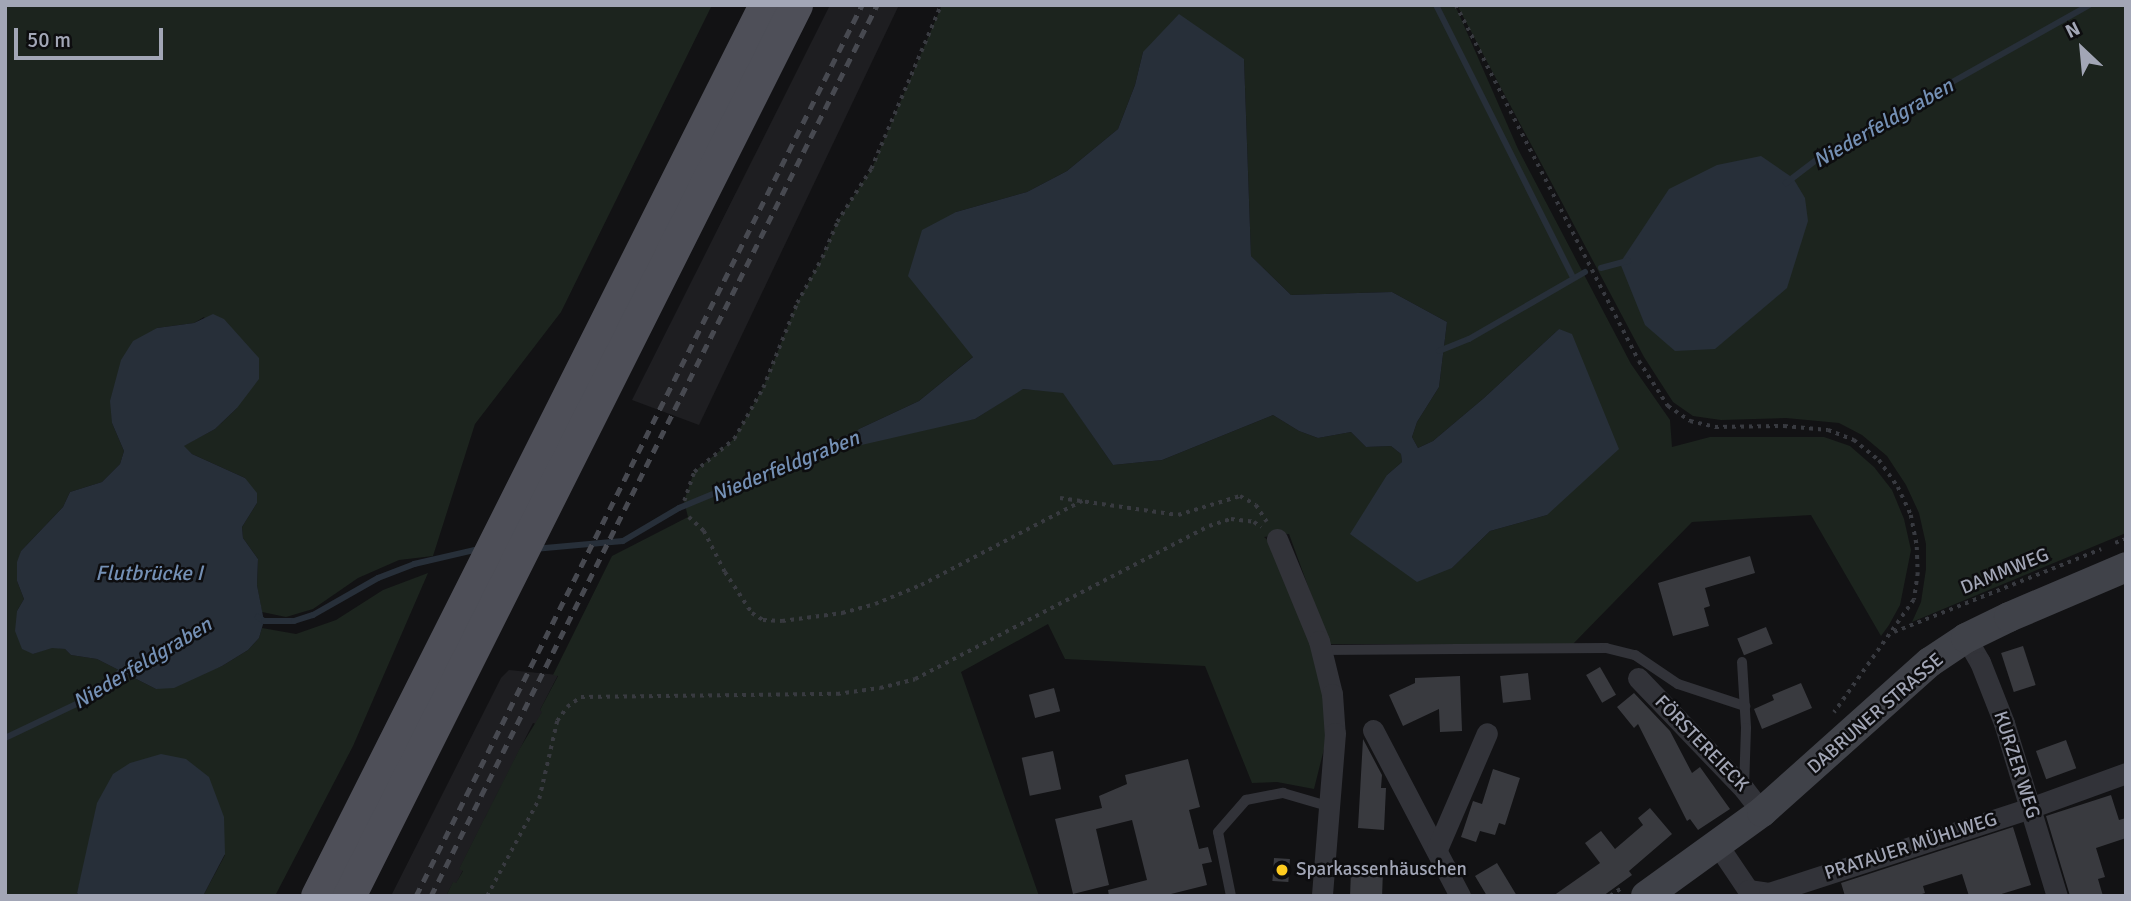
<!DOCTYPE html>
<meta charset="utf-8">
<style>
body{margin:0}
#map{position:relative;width:2131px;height:901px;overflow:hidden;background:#121214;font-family:Signika,sans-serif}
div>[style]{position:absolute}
.built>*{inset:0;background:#1e1e21}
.green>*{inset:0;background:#1c241e}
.water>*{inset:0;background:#272f39}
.stream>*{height:6px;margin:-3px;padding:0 3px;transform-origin:3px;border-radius:3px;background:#272f39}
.building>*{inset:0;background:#393a3f;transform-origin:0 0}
.path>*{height:3.5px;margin-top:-1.75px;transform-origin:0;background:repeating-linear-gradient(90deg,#383a40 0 3.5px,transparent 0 8.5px)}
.lane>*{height:10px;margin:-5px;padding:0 5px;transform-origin:5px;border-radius:5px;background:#323339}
.street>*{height:21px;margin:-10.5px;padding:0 10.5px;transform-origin:10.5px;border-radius:10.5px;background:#323339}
.secondary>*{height:30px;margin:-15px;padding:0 15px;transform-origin:15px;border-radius:15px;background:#404249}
.primary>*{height:33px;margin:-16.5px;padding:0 16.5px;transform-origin:16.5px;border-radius:16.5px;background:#4e4f58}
.rail>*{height:5px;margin-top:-2.5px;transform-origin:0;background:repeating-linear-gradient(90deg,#474950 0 9px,transparent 0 16px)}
.dots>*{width:19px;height:19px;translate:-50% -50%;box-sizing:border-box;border:4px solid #0d0d0f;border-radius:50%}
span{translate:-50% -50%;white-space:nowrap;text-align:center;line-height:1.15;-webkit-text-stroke:5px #0d0d0f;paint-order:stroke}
.street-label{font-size:19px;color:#a2a6b6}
.poi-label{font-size:19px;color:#a2a6b6}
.left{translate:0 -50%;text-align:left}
.water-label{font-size:21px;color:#7490b5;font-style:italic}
.frame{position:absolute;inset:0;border:7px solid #a2a6b6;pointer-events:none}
.north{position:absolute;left:2047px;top:14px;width:70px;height:70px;-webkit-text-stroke:5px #0d0d0f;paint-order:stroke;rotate:334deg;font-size:19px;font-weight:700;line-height:28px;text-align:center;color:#a2a6b6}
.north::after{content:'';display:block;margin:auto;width:24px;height:32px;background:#a2a6b6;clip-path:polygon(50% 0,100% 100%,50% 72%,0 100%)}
.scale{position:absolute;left:14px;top:28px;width:149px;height:32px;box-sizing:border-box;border:4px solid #a2a6b6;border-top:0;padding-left:9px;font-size:21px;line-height:24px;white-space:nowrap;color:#a2a6b6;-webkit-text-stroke:5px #0d0d0f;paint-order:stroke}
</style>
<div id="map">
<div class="built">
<i style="clip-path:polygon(830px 5px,899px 5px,699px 425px,632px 400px)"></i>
<i style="clip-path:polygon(509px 670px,558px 675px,540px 710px,543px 712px,536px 724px,533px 723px,460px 868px,463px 870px,456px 884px,453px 883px,446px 896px,391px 896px,501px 678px)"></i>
</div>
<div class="green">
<i style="clip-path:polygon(5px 5px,712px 5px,561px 312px,475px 424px,433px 556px,399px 560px,358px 578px,313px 609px,286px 617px,262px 612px,257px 585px,258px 559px,243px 538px,242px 527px,257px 503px,245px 478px,192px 454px,183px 446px,215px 429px,237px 408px,204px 317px,194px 323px,157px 328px,112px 423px,124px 451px,120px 464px,102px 482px,70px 492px,63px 507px,21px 551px,17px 581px,24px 599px,17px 611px,33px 654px,52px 647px,65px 649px,71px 655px,97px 659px,156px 689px,222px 666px,248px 650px,259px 638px,262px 628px,296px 634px,336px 620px,383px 590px,428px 573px,353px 746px,275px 896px,203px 896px,225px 855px,88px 852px,77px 893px,80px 896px,5px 896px)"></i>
<i style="clip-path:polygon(evenodd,942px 5px,1455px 5px,1518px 149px,1631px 364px,1670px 420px,1672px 447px,1710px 437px,1824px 437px,1850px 446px,1874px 467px,1892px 490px,1904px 519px,1911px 550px,1900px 605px,1889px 625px,1881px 636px,1811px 515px,1692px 522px,1573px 644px,1329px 644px,1289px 534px,1264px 537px,1270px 542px,1312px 644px,1325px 697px,1327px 737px,1314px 789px,1277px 782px,1252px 783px,1205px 666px,1065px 659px,1048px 624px,961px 672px,1039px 896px,446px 896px,453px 882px,456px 883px,463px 871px,459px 869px,520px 748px,542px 712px,540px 710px,558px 676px,553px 675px,612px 556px,688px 517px,684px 501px,694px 472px,734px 439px,763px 388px,797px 303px,822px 258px,837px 222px,872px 168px,942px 5px,1143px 52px,1244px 59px,1251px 256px,1291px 295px,1392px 292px,1447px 322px,1439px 387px,1417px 422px,1412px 437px,1418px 448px,1433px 441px,1484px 398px,1559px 329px,1547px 515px,1490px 531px,1452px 568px,1387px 475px,1402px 462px,1401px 454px,1391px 446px,1366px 447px,1351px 432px,1318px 438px,1299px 431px,1273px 415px,1162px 460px,1113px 465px,1063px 392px,1022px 389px,975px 419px,859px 429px,919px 401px,974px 356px,956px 212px,1027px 192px,1067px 171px,1118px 129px,1135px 85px,1143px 52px)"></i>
<i style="clip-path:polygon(1457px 5px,2126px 5px,2126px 533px,1912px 622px,1921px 602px,1926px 569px,1926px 544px,1919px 513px,1906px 485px,1887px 456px,1862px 435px,1839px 423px,1786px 418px,1721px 420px,1693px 416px,1673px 402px,1644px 357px)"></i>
</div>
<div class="water">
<i style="clip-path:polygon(1179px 14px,1244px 59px,1251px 256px,1291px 295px,1392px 292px,1447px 322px,1439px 387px,1417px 422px,1412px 437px,1418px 448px,1433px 441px,1484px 398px,1559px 329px,1572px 334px,1619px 449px,1547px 515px,1490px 531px,1452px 568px,1417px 582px,1350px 534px,1387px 475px,1402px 462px,1401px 454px,1391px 446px,1366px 447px,1351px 432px,1318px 438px,1299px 431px,1273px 415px,1162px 460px,1113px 465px,1063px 393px,1023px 389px,975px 419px,857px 446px,853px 436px,859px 429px,919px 401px,973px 357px,908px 276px,922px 230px,956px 212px,1027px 192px,1067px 171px,1118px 129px,1135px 85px,1143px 52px)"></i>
<i style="clip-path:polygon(1761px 156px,1793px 178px,1805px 198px,1808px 221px,1787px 288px,1715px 349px,1675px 351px,1645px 325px,1620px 263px,1669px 189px,1717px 165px)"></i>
<i style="clip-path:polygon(213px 314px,224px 319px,259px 358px,259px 379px,237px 408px,215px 429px,184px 446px,192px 454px,245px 478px,257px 493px,257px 503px,242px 527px,243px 538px,258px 559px,257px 585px,264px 621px,259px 638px,248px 650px,222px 666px,174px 688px,156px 689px,97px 659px,71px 655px,65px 649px,52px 648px,33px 654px,22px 649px,15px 631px,17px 611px,24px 599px,17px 581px,17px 562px,21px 551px,63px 507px,70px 492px,102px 482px,120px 464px,124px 451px,112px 423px,110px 401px,121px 360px,133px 341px,157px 328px,194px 323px)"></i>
<i style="clip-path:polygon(161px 754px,186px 759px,209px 777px,224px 817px,225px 854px,203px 896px,80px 896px,77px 893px,97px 803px,113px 774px,130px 763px)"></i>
</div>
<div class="stream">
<i style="left:1436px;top:5px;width:305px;rotate:63.3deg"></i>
<i style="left:1786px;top:183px;width:48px;rotate:-37.3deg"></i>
<i style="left:1824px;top:154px;width:304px;rotate:-29.3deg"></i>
<i style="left:1601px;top:268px;width:28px;rotate:-15deg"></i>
<i style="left:1439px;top:351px;width:32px;rotate:-22deg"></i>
<i style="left:1469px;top:339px;width:134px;rotate:-30deg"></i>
<i style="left:534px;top:549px;width:89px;rotate:-5.1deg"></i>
<i style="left:623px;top:541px;width:65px;rotate:-30.5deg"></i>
<i style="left:679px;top:508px;width:196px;rotate:-22.5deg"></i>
<i style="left:258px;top:617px;width:7px;rotate:34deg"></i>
<i style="left:264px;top:621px;width:30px"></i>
<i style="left:294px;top:621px;width:20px;rotate:-18deg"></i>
<i style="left:313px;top:615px;width:75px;rotate:-29.6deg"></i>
<i style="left:378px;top:578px;width:39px;rotate:-21deg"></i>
<i style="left:414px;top:564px;width:67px;rotate:-13deg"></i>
<i style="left:5px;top:738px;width:93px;rotate:-25.5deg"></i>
<i style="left:89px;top:698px;width:48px;rotate:-40deg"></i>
</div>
<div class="building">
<i style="clip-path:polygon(1750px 556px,1755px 573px,1705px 588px,1710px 606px,1704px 608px,1709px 626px,1673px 636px,1658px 583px)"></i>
<i style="left:1766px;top:627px;width:18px;height:31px;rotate:68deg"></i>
<i style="left:2023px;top:646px;width:41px;height:23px;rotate:72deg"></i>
<i style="left:1600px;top:667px;width:32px;height:16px;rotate:60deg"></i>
<i style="left:1528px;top:673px;width:27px;height:28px;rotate:84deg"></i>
<i style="clip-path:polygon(1460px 676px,1462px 731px,1440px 732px,1439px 709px,1403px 726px,1389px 695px,1415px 683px,1415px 678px)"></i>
<i style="clip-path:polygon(1801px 683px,1812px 708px,1762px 729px,1754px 709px,1774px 700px,1772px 695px)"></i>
<i style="left:1054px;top:688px;width:24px;height:26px;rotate:75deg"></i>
<i style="clip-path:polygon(1634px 693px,1670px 731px,1692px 773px,1700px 767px,1730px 809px,1698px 830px,1690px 819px,1687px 821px,1638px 724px,1634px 728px,1617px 707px)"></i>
<i style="clip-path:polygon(1363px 739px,1382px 775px,1381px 788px,1386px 788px,1384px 830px,1358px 828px)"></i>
<i style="left:2066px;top:740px;width:30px;height:32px;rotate:70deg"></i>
<i style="left:1053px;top:751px;width:39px;height:32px;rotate:78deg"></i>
<i style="clip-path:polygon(1188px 759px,1200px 807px,1189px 810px,1199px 849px,1208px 847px,1212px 862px,1202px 864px,1207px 885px,1163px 896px,1109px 896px,1108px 890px,1147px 880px,1132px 820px,1096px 829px,1109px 885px,1073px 894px,1055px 819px,1102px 808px,1099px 796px,1127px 784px,1125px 775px)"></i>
<i style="clip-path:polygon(1493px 769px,1520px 778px,1505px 825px,1499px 823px,1495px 835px,1480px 831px,1476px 842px,1461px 837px,1473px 801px,1482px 804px)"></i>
<i style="clip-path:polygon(2111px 795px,2119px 820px,2126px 818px,2126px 838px,2096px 848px,2105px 877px,2098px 879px,2103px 896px,2070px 896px,2046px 816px)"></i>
<i style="clip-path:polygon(1650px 808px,1672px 834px,1629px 871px,1632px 875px,1603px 896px,1553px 896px,1600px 863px,1585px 843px,1601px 831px,1615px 849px,1643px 825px,1638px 818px)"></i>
<i style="clip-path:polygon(2013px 827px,2031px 885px,1995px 896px,1969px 896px,1962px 874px,1923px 886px,1925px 893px,1916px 896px,1845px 896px,1841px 883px)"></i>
<i style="left:1274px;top:858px;width:16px;height:23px;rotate:4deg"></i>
<i style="clip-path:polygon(1497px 863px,1517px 896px,1487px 896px,1475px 876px)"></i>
<i style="left:1351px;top:869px;width:32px;height:27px;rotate:2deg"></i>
</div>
<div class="path">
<i style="left:1456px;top:5px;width:400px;rotate:62.8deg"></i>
<i style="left:1639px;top:361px;width:54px;rotate:57.2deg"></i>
<i style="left:1668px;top:406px;width:27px;rotate:34deg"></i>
<i style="left:1690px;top:421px;width:26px;rotate:13deg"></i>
<i style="left:1715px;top:427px;width:69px;rotate:-0.8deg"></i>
<i style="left:1784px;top:426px;width:44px;rotate:5.2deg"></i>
<i style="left:1828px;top:430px;width:28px;rotate:21deg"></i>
<i style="left:1854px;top:440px;width:32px;rotate:39deg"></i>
<i style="left:1879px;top:460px;width:33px;rotate:55deg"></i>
<i style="left:1898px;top:487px;width:31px;rotate:65deg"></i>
<i style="left:1911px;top:515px;width:33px;rotate:79deg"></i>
<i style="left:1917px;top:547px;width:26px;rotate:88deg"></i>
<i style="left:1918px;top:573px;width:27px;rotate:98deg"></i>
<i style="left:1914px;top:600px;width:138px;rotate:125.3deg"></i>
<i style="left:1060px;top:498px;width:119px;rotate:8.2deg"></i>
<i style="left:1178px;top:515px;width:65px;rotate:-17deg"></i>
<i style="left:1240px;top:496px;width:18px;rotate:29deg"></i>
<i style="left:1256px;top:505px;width:20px;rotate:57deg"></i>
<i style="left:684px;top:501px;width:31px;rotate:-71deg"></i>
<i style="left:694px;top:472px;width:52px;rotate:-39.5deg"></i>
<i style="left:734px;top:439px;width:59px;rotate:-60.4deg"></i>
<i style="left:763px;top:388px;width:92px;rotate:-68.2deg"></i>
<i style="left:797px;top:303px;width:51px;rotate:-60.9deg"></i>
<i style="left:822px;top:258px;width:39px;rotate:-67deg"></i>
<i style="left:837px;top:222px;width:63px;rotate:-57.3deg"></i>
<i style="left:871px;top:169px;width:178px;rotate:-66.9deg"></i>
<i style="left:689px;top:517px;width:21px;rotate:43deg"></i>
<i style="left:704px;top:531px;width:46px;rotate:62.9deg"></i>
<i style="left:725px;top:572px;width:49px;rotate:56.6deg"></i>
<i style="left:752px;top:613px;width:13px;rotate:32deg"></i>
<i style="left:763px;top:620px;width:19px;rotate:3deg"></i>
<i style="left:782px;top:621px;width:61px;rotate:-7.6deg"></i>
<i style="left:842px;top:613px;width:34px;rotate:-15deg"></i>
<i style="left:875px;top:604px;width:50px;rotate:-22.4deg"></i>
<i style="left:921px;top:585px;width:182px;rotate:-27.6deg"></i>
<i style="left:2115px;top:543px;width:12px;rotate:-20deg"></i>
<i style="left:1894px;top:632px;width:223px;rotate:-21.8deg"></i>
<i style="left:487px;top:896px;width:110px;rotate:-61.8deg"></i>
<i style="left:539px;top:799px;width:80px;rotate:-77deg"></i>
<i style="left:557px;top:721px;width:17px;rotate:-54deg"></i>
<i style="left:567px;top:707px;width:17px;rotate:-36deg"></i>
<i style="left:581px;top:697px;width:256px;rotate:-0.7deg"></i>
<i style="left:837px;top:694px;width:43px;rotate:-7.9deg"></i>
<i style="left:880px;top:688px;width:36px;rotate:-14deg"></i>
<i style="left:915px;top:679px;width:331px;rotate:-27.5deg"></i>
<i style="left:1209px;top:526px;width:23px;rotate:-18deg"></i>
<i style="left:1231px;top:519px;width:23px;rotate:7deg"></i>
<i style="left:1254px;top:522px;width:9px;rotate:36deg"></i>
<i style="left:1610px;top:896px;width:16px;rotate:-35deg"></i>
</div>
<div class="lane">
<i style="left:1321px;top:650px;width:285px;rotate:-0.4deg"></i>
<i style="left:1606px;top:648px;width:30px;rotate:14deg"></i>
<i style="left:1635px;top:655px;width:52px;rotate:34deg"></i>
<i style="left:1678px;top:684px;width:71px;rotate:18.2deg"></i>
<i style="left:1742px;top:662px;width:66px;rotate:86.5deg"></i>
<i style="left:1746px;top:728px;width:61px;rotate:91.9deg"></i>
<i style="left:1231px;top:896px;width:65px;rotate:-101.5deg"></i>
<i style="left:1218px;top:832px;width:43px;rotate:-48.8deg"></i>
<i style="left:1246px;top:800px;width:38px;rotate:-11deg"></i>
<i style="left:1283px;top:793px;width:50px;rotate:16.3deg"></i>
</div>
<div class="street">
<i style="left:1277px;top:539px;width:110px;rotate:67.6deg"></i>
<i style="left:1319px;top:641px;width:55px;rotate:76.2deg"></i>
<i style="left:1332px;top:694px;width:39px;rotate:86deg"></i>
<i style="left:1335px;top:733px;width:164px;rotate:94.6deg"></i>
<i style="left:1966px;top:638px;width:28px;rotate:60deg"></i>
<i style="left:1980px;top:662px;width:66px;rotate:68.5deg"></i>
<i style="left:2004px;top:723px;width:181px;rotate:73deg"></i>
<i style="left:1638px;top:678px;width:153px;rotate:46.3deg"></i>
<i style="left:1744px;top:789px;width:29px;rotate:52deg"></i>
<i style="left:1373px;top:730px;width:187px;rotate:62.3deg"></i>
<i style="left:1717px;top:844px;width:55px;rotate:56deg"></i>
<i style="left:1748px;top:890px;width:21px;rotate:8deg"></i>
<i style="left:1769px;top:893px;width:274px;rotate:-18deg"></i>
<i style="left:2030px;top:808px;width:102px;rotate:-20deg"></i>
<i style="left:1437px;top:849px;width:126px;rotate:-66.7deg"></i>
</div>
<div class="secondary">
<i style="left:1646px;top:896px;width:143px;rotate:-35.9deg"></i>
<i style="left:1762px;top:812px;width:225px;rotate:-41.8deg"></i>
<i style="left:1930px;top:662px;width:43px;rotate:-33.7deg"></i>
<i style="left:1966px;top:638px;width:48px;rotate:-26deg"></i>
<i style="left:2009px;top:617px;width:127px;rotate:-23.1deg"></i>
</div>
<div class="primary">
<i style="left:317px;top:896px;width:997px;rotate:-63.31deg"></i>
<i style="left:349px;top:896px;width:997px;rotate:-63.36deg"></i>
</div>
<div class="rail">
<i style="left:416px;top:896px;width:996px;rotate:-63.41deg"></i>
<i style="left:431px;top:896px;width:996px;rotate:-63.41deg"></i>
</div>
<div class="dots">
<i style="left:1282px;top:870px;background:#ffcc1f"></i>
</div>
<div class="street-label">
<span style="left:2005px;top:572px;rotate:-22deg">DAMMWEG</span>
<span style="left:1876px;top:714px;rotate:-41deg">DABRUNER STRASSE</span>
<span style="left:1701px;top:744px;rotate:46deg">FÖRSTEREIECK</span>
<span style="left:2016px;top:765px;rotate:72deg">KURZER WEG</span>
<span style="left:1911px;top:847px;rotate:-18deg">PRATAUER MÜHLWEG</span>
</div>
<div class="poi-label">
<span class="left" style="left:1296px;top:870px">Sparkassenhäuschen</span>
</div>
<div class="water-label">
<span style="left:1883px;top:123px;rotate:-30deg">Niederfeldgraben</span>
<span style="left:785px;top:466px;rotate:-22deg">Niederfeldgraben</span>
<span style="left:149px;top:573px">Flutbrücke I</span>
<span style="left:142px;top:663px;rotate:-31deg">Niederfeldgraben</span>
</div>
<div class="frame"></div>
<div class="north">N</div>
<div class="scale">50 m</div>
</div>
